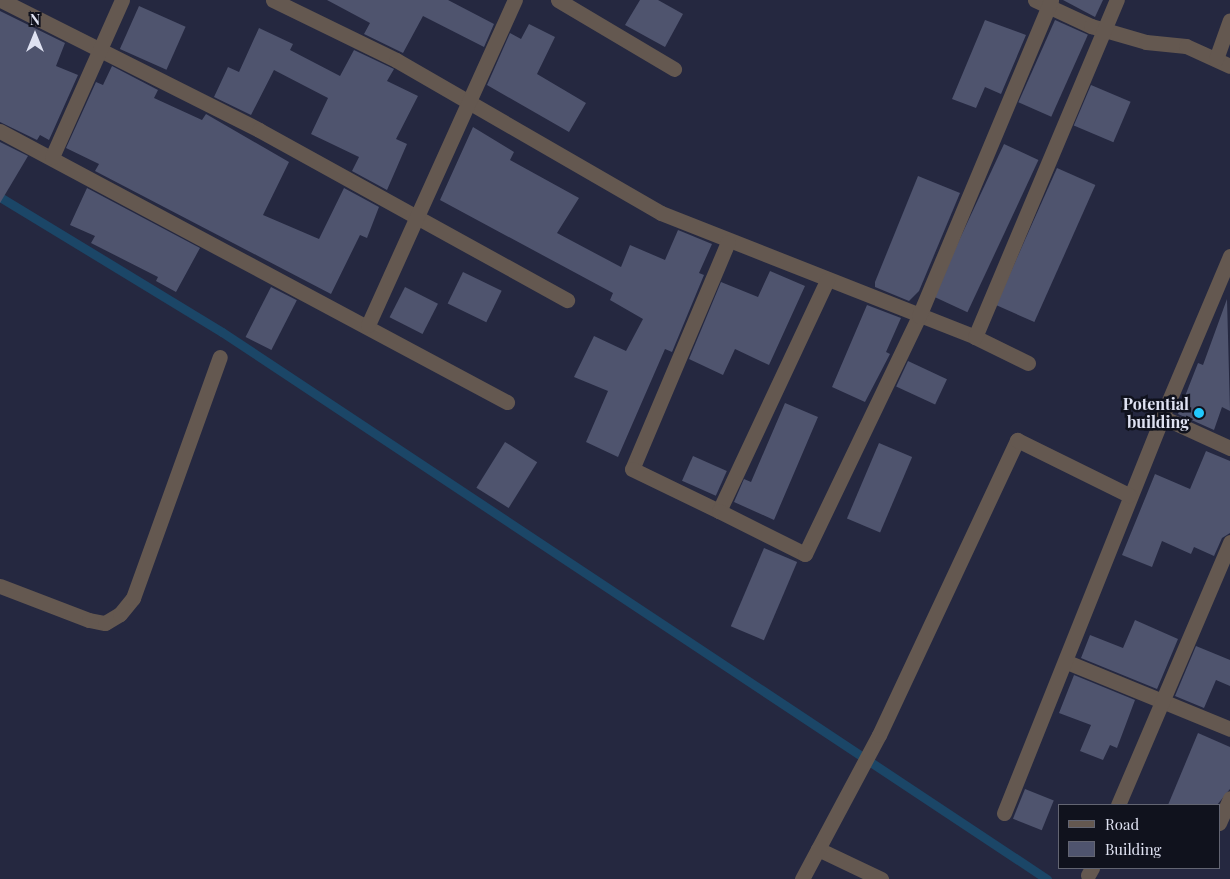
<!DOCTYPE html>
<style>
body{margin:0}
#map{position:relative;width:1230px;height:879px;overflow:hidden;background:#252840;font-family:"Playfair Display",serif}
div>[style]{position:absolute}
.stream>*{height:9px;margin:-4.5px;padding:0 4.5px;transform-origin:4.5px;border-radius:4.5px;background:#1b4667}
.building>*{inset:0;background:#4f546e;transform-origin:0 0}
.street>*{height:15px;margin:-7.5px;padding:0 7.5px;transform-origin:7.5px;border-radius:7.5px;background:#645850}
.dots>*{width:14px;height:14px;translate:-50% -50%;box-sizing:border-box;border:2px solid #10121d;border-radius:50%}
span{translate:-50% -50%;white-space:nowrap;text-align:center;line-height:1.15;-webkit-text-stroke:5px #10121d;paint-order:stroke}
.poi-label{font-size:16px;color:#dfe2f2;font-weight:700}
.right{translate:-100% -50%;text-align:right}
.legend{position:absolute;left:1058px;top:804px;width:162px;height:65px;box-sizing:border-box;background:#10121d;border:1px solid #636572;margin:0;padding:6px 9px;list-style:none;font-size:15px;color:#dfe2f2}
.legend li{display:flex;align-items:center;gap:10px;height:25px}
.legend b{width:25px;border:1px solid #636572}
.north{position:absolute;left:10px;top:10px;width:50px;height:50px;-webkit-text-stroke:4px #10121d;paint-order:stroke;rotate:0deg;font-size:14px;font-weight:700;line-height:20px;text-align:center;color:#dfe2f2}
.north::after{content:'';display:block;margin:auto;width:18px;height:22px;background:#dfe2f2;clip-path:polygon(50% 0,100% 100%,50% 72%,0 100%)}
</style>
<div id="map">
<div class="stream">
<i style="left:0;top:197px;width:260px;rotate:31.3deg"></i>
<i style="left:222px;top:332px;width:990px;rotate:33.55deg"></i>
</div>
<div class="building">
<i style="clip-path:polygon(327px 0,448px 0,494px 24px,484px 47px,423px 16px,403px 53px,364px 34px,370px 23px)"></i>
<i style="clip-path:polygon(640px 0,658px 0,683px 14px,665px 47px,625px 25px)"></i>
<i style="clip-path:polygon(1063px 0,1103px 0,1095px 17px)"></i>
<i style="left:139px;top:6px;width:51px;height:47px;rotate:24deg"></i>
<i style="clip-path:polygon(0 11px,65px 43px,56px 66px,78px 75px,49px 140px,40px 135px,37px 140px,0 122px)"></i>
<i style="clip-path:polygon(985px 20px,1026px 35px,1001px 94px,985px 87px,976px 108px,952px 99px)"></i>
<i style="left:1055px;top:20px;width:36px;height:90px;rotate:24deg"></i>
<i style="clip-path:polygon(529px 24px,555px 37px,537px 74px,586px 103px,569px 132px,487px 85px,510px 33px,521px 39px)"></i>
<i style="clip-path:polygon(259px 28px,293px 44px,290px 50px,340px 76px,354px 50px,394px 69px,387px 81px,418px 96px,396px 139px,407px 144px,387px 190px,352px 171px,359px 157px,311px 134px,328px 98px,274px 70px,251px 115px,214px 97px,228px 67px,239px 72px)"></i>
<i style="clip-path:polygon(112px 66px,158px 90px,154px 98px,202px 120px,206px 114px,289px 162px,263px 215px,319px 239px,344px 188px,379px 207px,367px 238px,360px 235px,331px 294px,95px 171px,99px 164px,66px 148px,96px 82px,103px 85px)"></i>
<i style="left:1091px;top:85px;width:43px;height:44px;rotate:23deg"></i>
<i style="clip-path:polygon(473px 127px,514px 152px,510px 160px,579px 198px,557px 233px,621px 267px,630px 245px,665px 260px,678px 230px,712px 244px,699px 273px,704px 275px,672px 352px,665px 349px,618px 457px,586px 442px,608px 391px,574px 377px,594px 336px,626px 351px,643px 319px,610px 300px,613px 293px,440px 200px)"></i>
<i style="clip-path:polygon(0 142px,28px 156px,0 203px)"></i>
<i style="left:1004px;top:144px;width:38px;height:168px;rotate:25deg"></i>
<i style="left:1057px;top:168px;width:42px;height:150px;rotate:24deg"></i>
<i style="clip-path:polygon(918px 176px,960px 193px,919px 291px,909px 301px,875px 287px,875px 282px)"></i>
<i style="clip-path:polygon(87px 188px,200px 248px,176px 292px,156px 281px,158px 277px,91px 243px,95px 236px,70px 225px)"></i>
<i style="clip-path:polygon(770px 271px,805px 286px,769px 365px,735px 349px,723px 375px,689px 359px,721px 282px,758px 297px)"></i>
<i style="left:463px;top:272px;width:43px;height:35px;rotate:26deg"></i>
<i style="left:271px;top:287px;width:29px;height:56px;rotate:27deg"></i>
<i style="left:405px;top:287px;width:37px;height:34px;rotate:27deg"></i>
<i style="clip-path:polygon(1227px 299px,1230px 411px,1222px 407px,1214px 430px,1178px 414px,1198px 363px,1203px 365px)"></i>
<i style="clip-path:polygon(867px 305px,901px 318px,886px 352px,890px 354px,865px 402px,832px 387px)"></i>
<i style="left:908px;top:361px;width:43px;height:28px;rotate:25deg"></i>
<i style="clip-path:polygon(785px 403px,818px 417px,774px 520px,734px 502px,744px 479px,751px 482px)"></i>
<i style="left:505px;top:442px;width:38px;height:54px;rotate:32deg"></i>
<i style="left:879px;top:443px;width:36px;height:82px;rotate:23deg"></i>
<i style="clip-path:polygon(1206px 451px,1230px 461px,1230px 533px,1222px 538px,1214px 556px,1194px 547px,1191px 554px,1162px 541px,1152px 567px,1122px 555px,1155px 474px,1190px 489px)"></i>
<i style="left:693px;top:456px;width:37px;height:27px;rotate:24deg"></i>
<i style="left:764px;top:548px;width:36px;height:85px;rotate:23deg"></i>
<i style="clip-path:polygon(1135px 620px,1178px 639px,1157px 689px,1081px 658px,1090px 635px,1123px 648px)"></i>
<i style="clip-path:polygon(1196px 646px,1230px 660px,1230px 686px,1216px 680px,1204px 708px,1175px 696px)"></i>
<i style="clip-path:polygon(1074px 675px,1135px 700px,1117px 748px,1110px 745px,1103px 760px,1080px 751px,1091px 725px,1059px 713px)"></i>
<i style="clip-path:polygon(1198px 733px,1230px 747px,1230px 789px,1217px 805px,1168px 805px)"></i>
<i style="left:1025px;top:789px;width:31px;height:32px;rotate:22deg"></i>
</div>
<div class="street">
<i style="left:1px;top:0;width:289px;rotate:26.7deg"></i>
<i style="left:259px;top:130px;width:352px;rotate:28.9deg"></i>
<i style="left:273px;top:0;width:137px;rotate:26deg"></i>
<i style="left:396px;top:60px;width:306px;rotate:30deg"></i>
<i style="left:661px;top:213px;width:338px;rotate:21.5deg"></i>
<i style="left:975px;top:337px;width:59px;rotate:26.1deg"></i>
<i style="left:558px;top:0;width:135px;rotate:30.7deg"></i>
<i style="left:1035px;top:0;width:62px;rotate:24.9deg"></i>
<i style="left:1091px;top:26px;width:57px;rotate:16.2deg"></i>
<i style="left:1146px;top:42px;width:40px;rotate:5.7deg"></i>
<i style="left:1186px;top:46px;width:48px;rotate:24.4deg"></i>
<i style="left:1216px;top:59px;width:41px;rotate:-70.3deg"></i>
<i style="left:0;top:131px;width:575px;rotate:28.13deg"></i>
<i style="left:52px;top:157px;width:172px;rotate:-66deg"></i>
<i style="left:728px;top:242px;width:246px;rotate:112.9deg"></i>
<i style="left:632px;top:469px;width:97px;rotate:25.8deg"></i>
<i style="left:719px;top:511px;width:255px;rotate:-64.9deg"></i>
<i style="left:1230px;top:256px;width:175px;rotate:112.9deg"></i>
<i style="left:1162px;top:417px;width:75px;rotate:24.5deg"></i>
<i style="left:368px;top:325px;width:357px;rotate:-65.7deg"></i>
<i style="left:975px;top:337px;width:366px;rotate:-67.2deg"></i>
<i style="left:719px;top:511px;width:96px;rotate:26.6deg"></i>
<i style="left:805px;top:554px;width:264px;rotate:-64.4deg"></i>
<i style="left:919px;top:316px;width:342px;rotate:-67.3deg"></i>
<i style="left:0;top:586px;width:95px;rotate:20.9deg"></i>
<i style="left:89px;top:620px;width:16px;rotate:11deg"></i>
<i style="left:105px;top:623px;width:17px;rotate:-31deg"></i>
<i style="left:120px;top:614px;width:21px;rotate:-51deg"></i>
<i style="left:133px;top:598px;width:256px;rotate:-70.2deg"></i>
<i style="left:1067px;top:662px;width:176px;rotate:22.3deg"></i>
<i style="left:1118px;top:805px;width:286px;rotate:-66.9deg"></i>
<i style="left:1004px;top:813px;width:426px;rotate:-68.2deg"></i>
<i style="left:1219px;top:823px;width:27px;rotate:-66deg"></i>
<i style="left:818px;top:849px;width:70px;rotate:25.5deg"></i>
<i style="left:1088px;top:875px;width:8px;rotate:-60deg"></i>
<i style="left:802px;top:879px;width:163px;rotate:-61.9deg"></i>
<i style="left:879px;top:735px;width:326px;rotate:-64.9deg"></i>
<i style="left:1017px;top:440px;width:125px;rotate:26.2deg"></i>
</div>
<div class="dots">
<i style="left:1199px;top:413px;background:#21c9fd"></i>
</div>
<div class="poi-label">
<span class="right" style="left:1189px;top:413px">Potential<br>building</span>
</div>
<ul class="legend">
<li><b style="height:6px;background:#645850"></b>Road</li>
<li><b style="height:14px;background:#4f546e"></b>Building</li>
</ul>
<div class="north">N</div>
</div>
